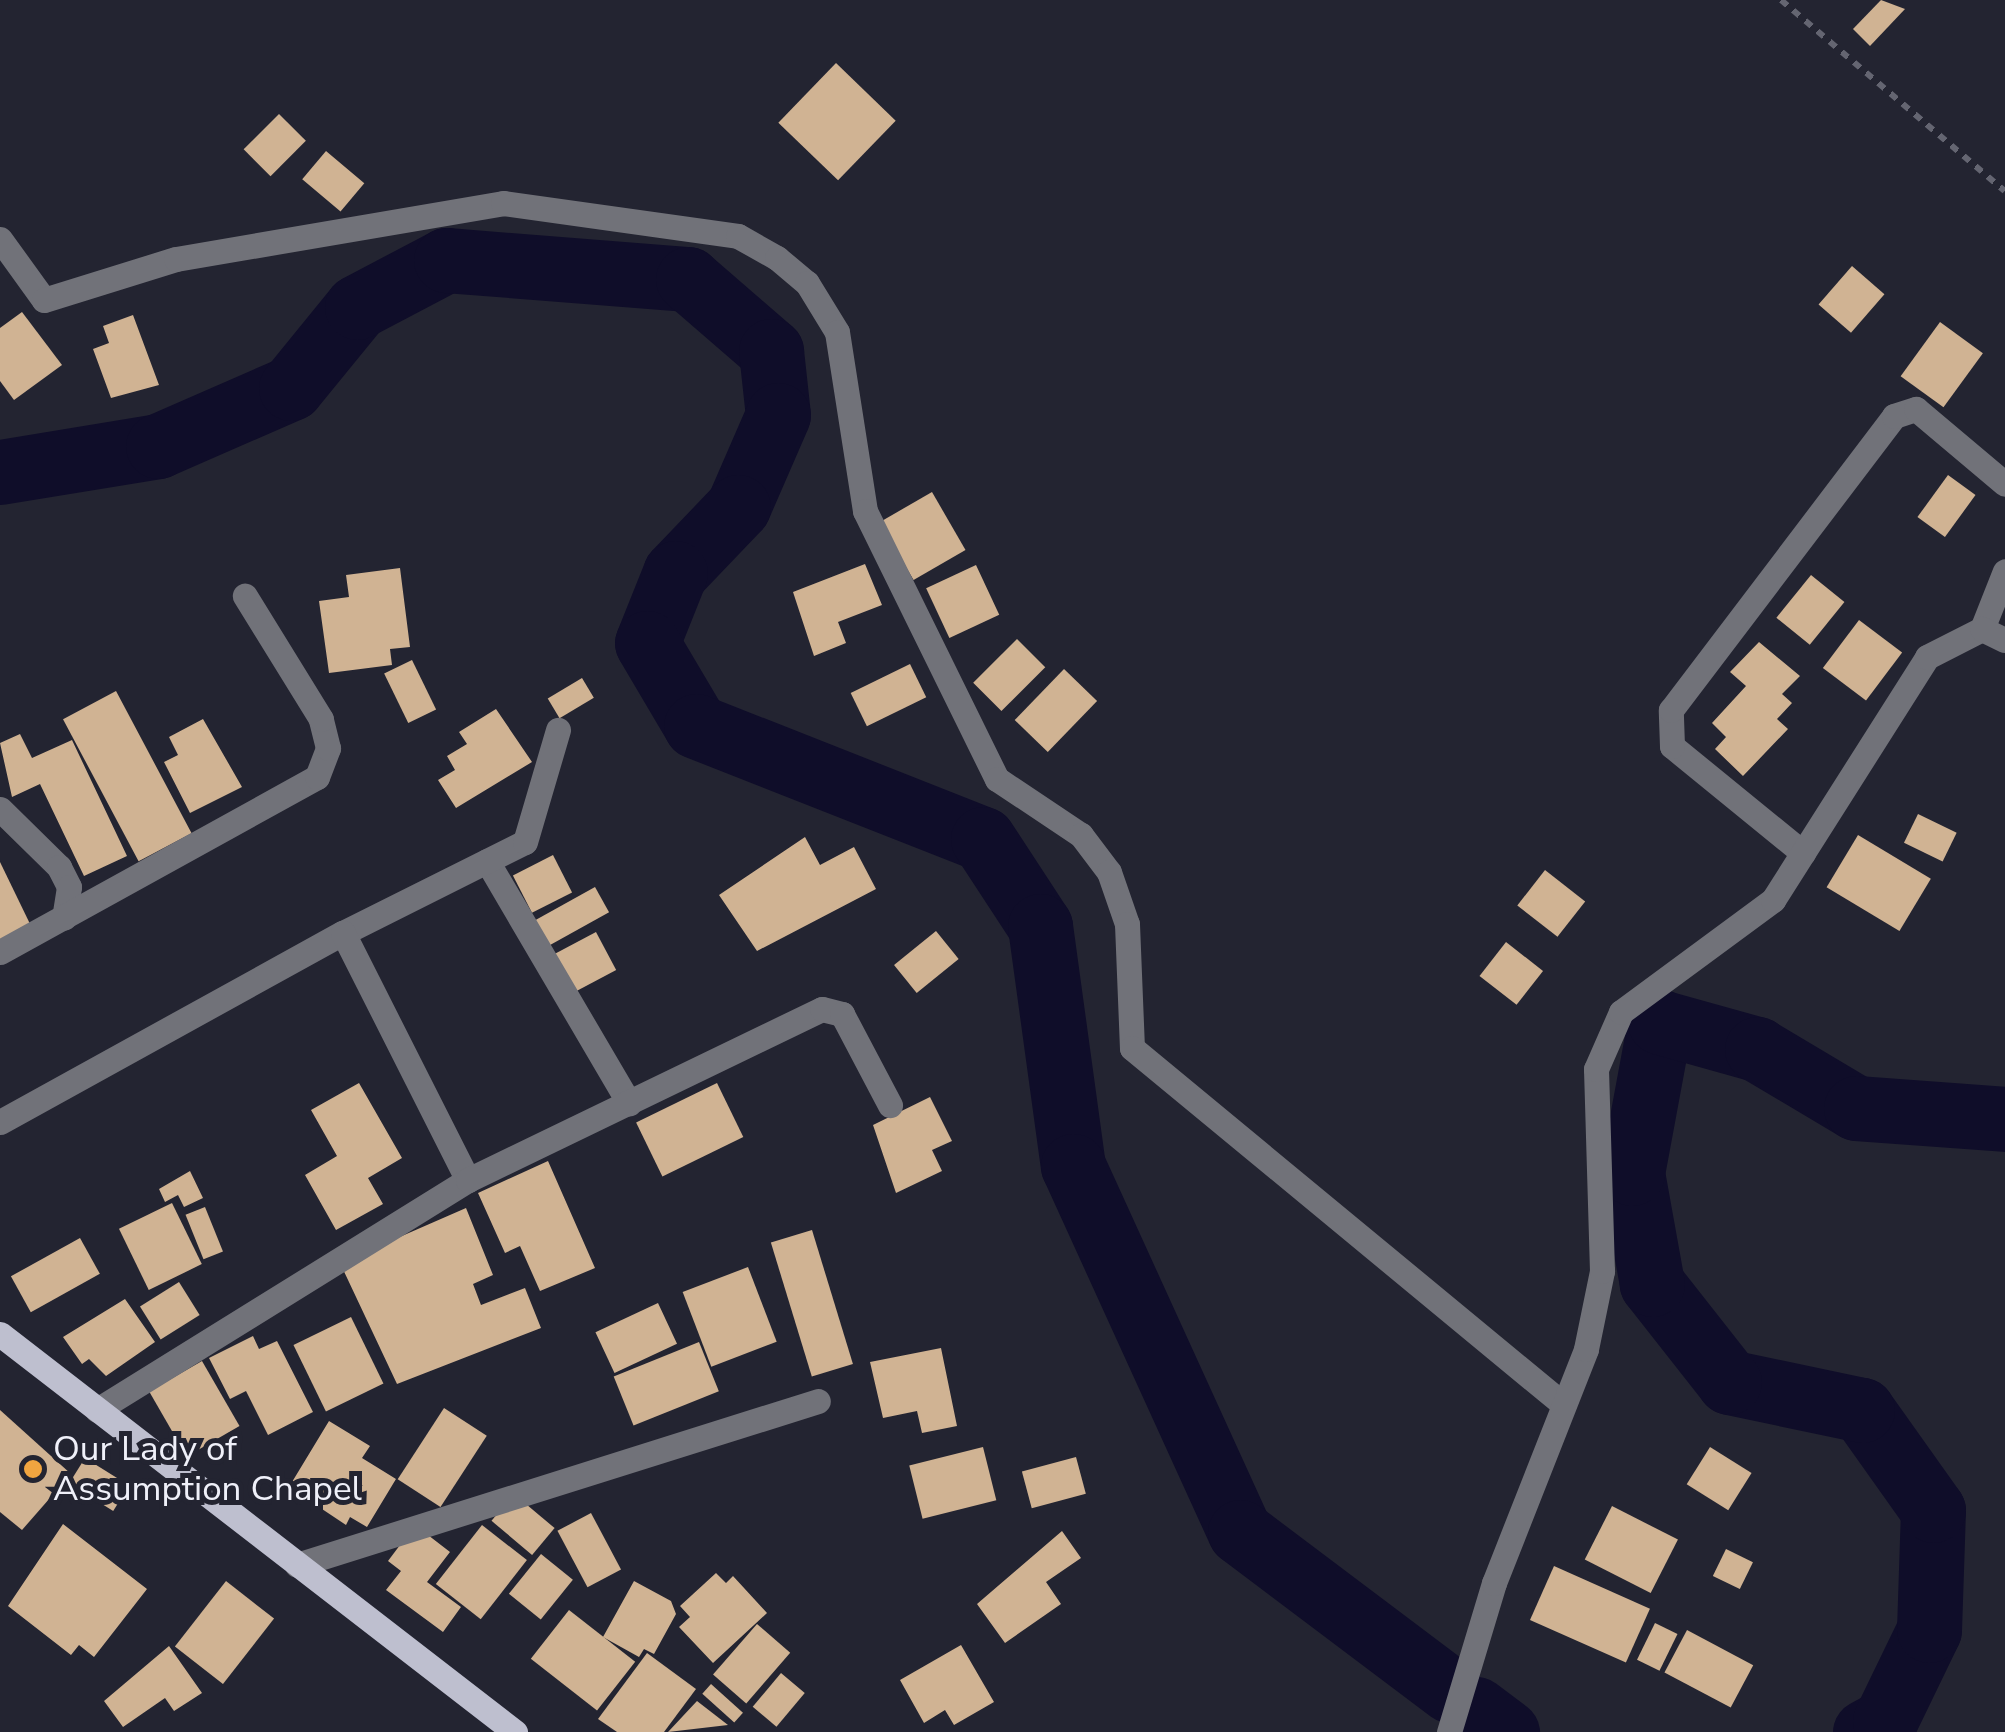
<!DOCTYPE html>
<style>
body{margin:0}
#map{position:relative;width:2005px;height:1732px;overflow:hidden;background:#232431;font-family:"Nunito Sans",sans-serif}
div>[style]{position:absolute}
.river>*{height:65px;margin:-32.5px;padding:0 32.5px;transform-origin:32.5px;border-radius:32.5px;background:#0f0d29}
.building>*{inset:0;background:#d0b393;transform-origin:0 0}
.path>*{height:6px;margin-top:-3px;transform-origin:0;background:repeating-linear-gradient(90deg,#646571 0 8px,transparent 0 16px)}
.minor>*{height:25px;margin:-12.5px;padding:0 12.5px;transform-origin:12.5px;border-radius:12.5px;background:#717279}
.major>*{height:25px;margin:-12.5px;padding:0 12.5px;transform-origin:12.5px;border-radius:12.5px;background:#bebfcf}
.dots>*{width:28px;height:28px;translate:-50% -50%;box-sizing:border-box;border:5px solid #232431;border-radius:50%}
span{translate:-50% -50%;white-space:nowrap;text-align:center;line-height:1.15;-webkit-text-stroke:10px #232431;paint-order:stroke}
.poi-label{font-size:35px;color:#eff0f9}
.left{translate:0 -50%;text-align:left}
</style>
<div id="map">
<div class="river">
<i style="left:0;top:472px;width:160px;rotate:-9.3deg"></i>
<i style="left:158px;top:446px;width:145px;rotate:-23.6deg"></i>
<i style="left:291px;top:388px;width:104px;rotate:-50.8deg"></i>
<i style="left:357px;top:307px;width:101px;rotate:-27.8deg"></i>
<i style="left:446px;top:260px;width:243px;rotate:4.5deg"></i>
<i style="left:688px;top:279px;width:110px;rotate:40.9deg"></i>
<i style="left:771px;top:351px;width:64px;rotate:83.8deg"></i>
<i style="left:778px;top:415px;width:100px;rotate:113.5deg"></i>
<i style="left:738px;top:507px;width:91px;rotate:133.7deg"></i>
<i style="left:675px;top:573px;width:75px;rotate:111.8deg"></i>
<i style="left:647px;top:643px;width:96px;rotate:59.4deg"></i>
<i style="left:696px;top:726px;width:308px;rotate:21.5deg"></i>
<i style="left:983px;top:839px;width:104px;rotate:56.8deg"></i>
<i style="left:1040px;top:926px;width:242px;rotate:82.2deg"></i>
<i style="left:1073px;top:1166px;width:402px;rotate:65.5deg"></i>
<i style="left:1240px;top:1532px;width:263px;rotate:37deg"></i>
<i style="left:1476px;top:1709px;width:39px;rotate:37deg"></i>
<i style="left:1865px;top:1732px;width:23px;rotate:-29deg"></i>
<i style="left:1885px;top:1721px;width:101px;rotate:-64.2deg"></i>
<i style="left:1929px;top:1630px;width:120px;rotate:-88.1deg"></i>
<i style="left:1933px;top:1510px;width:123px;rotate:-125.4deg"></i>
<i style="left:1862px;top:1410px;width:136px;rotate:-168.1deg"></i>
<i style="left:1729px;top:1382px;width:125px;rotate:-128.2deg"></i>
<i style="left:1652px;top:1284px;width:113px;rotate:-100.2deg"></i>
<i style="left:1632px;top:1173px;width:154px;rotate:-79.5deg"></i>
<i style="left:1660px;top:1022px;width:101px;rotate:15.6deg"></i>
<i style="left:1757px;top:1049px;width:115px;rotate:30.8deg"></i>
<i style="left:1856px;top:1108px;width:149px;rotate:4.2deg"></i>
</div>
<div class="building">
<i style="clip-path:polygon(1881px 0,1905px 9px,1870px 46px,1853px 29px)"></i>
<i style="left:836px;top:63px;width:83px;height:83px;rotate:44deg"></i>
<i style="left:279px;top:114px;width:38px;height:50px;rotate:45deg"></i>
<i style="left:326px;top:151px;width:50px;height:37px;rotate:40deg"></i>
<i style="left:1852px;top:266px;width:43px;height:51px;rotate:41deg"></i>
<i style="clip-path:polygon(22px 312px,62px 365px,14px 400px,0 381px,0 328px)"></i>
<i style="clip-path:polygon(133px 315px,159px 385px,111px 398px,93px 349px,109px 343px,103px 326px)"></i>
<i style="left:1940px;top:322px;width:53px;height:67px;rotate:36deg"></i>
<i style="left:1948px;top:475px;width:34px;height:52px;rotate:36deg"></i>
<i style="left:932px;top:492px;width:67px;height:60px;rotate:60deg"></i>
<i style="clip-path:polygon(865px 564px,882px 605px,838px 622px,846px 643px,814px 656px,793px 592px)"></i>
<i style="left:976px;top:565px;width:55px;height:55px;rotate:65deg"></i>
<i style="clip-path:polygon(400px 568px,410px 647px,390px 649px,392px 665px,329px 673px,319px 601px,349px 597px,346px 575px)"></i>
<i style="left:1811px;top:575px;width:43px;height:55px;rotate:39deg"></i>
<i style="left:1859px;top:620px;width:54px;height:60px;rotate:37deg"></i>
<i style="left:1017px;top:639px;width:40px;height:62px;rotate:45deg"></i>
<i style="clip-path:polygon(1759px 642px,1800px 676px,1782px 694px,1792px 703px,1777px 719px,1788px 729px,1743px 776px,1715px 749px,1726px 737px,1712px 723px,1746px 686px,1730px 672px)"></i>
<i style="left:412px;top:660px;width:55px;height:31px;rotate:64deg"></i>
<i style="left:910px;top:664px;width:37px;height:66px;rotate:64deg"></i>
<i style="left:1064px;top:669px;width:46px;height:71px;rotate:44deg"></i>
<i style="left:582px;top:678px;width:23px;height:40px;rotate:59deg"></i>
<i style="left:116px;top:691px;width:161px;height:60px;rotate:62deg"></i>
<i style="clip-path:polygon(496px 709px,532px 762px,456px 808px,438px 780px,455px 770px,447px 756px,467px 744px,459px 732px)"></i>
<i style="clip-path:polygon(203px 719px,242px 787px,190px 813px,164px 762px,178px 755px,169px 737px)"></i>
<i style="clip-path:polygon(20px 734px,32px 758px,72px 740px,127px 856px,84px 876px,40px 784px,12px 797px,0 743px)"></i>
<i style="left:1918px;top:814px;width:43px;height:32px;rotate:26deg"></i>
<i style="left:1858px;top:835px;width:85px;height:61px;rotate:31deg"></i>
<i style="clip-path:polygon(805px 837px,820px 865px,854px 847px,876px 889px,757px 951px,719px 895px)"></i>
<i style="left:553px;top:855px;width:42px;height:45px;rotate:63deg"></i>
<i style="clip-path:polygon(0 862px,31px 926px,0 940px)"></i>
<i style="left:1545px;top:870px;width:51px;height:45px;rotate:38deg"></i>
<i style="left:595px;top:887px;width:29px;height:71px;rotate:61deg"></i>
<i style="left:936px;top:931px;width:36px;height:54px;rotate:51deg"></i>
<i style="left:596px;top:932px;width:43px;height:47px;rotate:62deg"></i>
<i style="left:1506px;top:942px;width:47px;height:43px;rotate:38deg"></i>
<i style="clip-path:polygon(359px 1083px,402px 1158px,368px 1178px,383px 1204px,336px 1230px,305px 1175px,337px 1156px,311px 1110px)"></i>
<i style="left:717px;top:1083px;width:60px;height:90px;rotate:64deg"></i>
<i style="clip-path:polygon(930px 1097px,952px 1141px,932px 1150px,942px 1171px,896px 1193px,873px 1125px)"></i>
<i style="clip-path:polygon(548px 1161px,595px 1268px,540px 1291px,520px 1246px,505px 1253px,478px 1193px)"></i>
<i style="clip-path:polygon(190px 1171px,203px 1198px,184px 1207px,178px 1195px,165px 1202px,159px 1189px)"></i>
<i style="left:172px;top:1203px;width:68px;height:59px;rotate:64deg"></i>
<i style="left:205px;top:1207px;width:48px;height:21px;rotate:68deg"></i>
<i style="clip-path:polygon(466px 1208px,493px 1275px,473px 1284px,481px 1305px,525px 1288px,541px 1328px,397px 1384px,340px 1263px)"></i>
<i style="left:812px;top:1230px;width:140px;height:43px;rotate:73deg"></i>
<i style="left:80px;top:1238px;width:41px;height:79px;rotate:61deg"></i>
<i style="left:748px;top:1267px;width:80px;height:70px;rotate:69deg"></i>
<i style="left:179px;top:1282px;width:39px;height:46px;rotate:58deg"></i>
<i style="clip-path:polygon(125px 1299px,155px 1342px,106px 1376px,89px 1359px,82px 1364px,63px 1337px)"></i>
<i style="left:658px;top:1303px;width:45px;height:69px;rotate:65deg"></i>
<i style="left:351px;top:1317px;width:74px;height:64px;rotate:64deg"></i>
<i style="clip-path:polygon(253px 1336px,259px 1349px,277px 1341px,313px 1412px,268px 1435px,246px 1391px,230px 1399px,209px 1358px)"></i>
<i style="left:699px;top:1342px;width:53px;height:92px;rotate:68deg"></i>
<i style="clip-path:polygon(941px 1348px,957px 1426px,922px 1433px,917px 1411px,883px 1418px,870px 1362px)"></i>
<i style="left:202px;top:1361px;width:75px;height:61px;rotate:60deg"></i>
<i style="left:444px;top:1408px;width:51px;height:85px;rotate:33deg"></i>
<i style="clip-path:polygon(0 1410px,71px 1474px,22px 1530px,0 1512px)"></i>
<i style="clip-path:polygon(329px 1421px,370px 1446px,362px 1458px,396px 1479px,367px 1527px,350px 1517px,346px 1525px,289px 1487px)"></i>
<i style="left:983px;top:1447px;width:55px;height:76px;rotate:76deg"></i>
<i style="left:1710px;top:1447px;width:49px;height:44px;rotate:32deg"></i>
<i style="left:1076px;top:1457px;width:38px;height:56px;rotate:75deg"></i>
<i style="left:85px;top:1458px;width:52px;height:30px;rotate:32deg"></i>
<i style="left:514px;top:1494px;width:53px;height:35px;rotate:40deg"></i>
<i style="left:1612px;top:1506px;width:74px;height:60px;rotate:27deg"></i>
<i style="left:591px;top:1513px;width:64px;height:38px;rotate:62deg"></i>
<i style="clip-path:polygon(63px 1524px,147px 1589px,94px 1657px,79px 1645px,71px 1655px,8px 1606px)"></i>
<i style="clip-path:polygon(415px 1525px,450px 1552px,427px 1582px,461px 1607px,443px 1632px,386px 1590px,401px 1571px,388px 1561px)"></i>
<i style="left:482px;top:1525px;width:57px;height:75px;rotate:38deg"></i>
<i style="clip-path:polygon(1062px 1531px,1081px 1558px,1046px 1582px,1061px 1604px,1005px 1643px,977px 1604px)"></i>
<i style="left:1726px;top:1549px;width:30px;height:30px;rotate:26deg"></i>
<i style="left:541px;top:1554px;width:41px;height:51px;rotate:39deg"></i>
<i style="left:1554px;top:1566px;width:105px;height:59px;rotate:24deg"></i>
<i style="clip-path:polygon(716px 1573px,726px 1583px,733px 1576px,767px 1613px,713px 1663px,679px 1627px,690px 1617px,680px 1606px)"></i>
<i style="left:226px;top:1581px;width:61px;height:83px;rotate:38deg"></i>
<i style="clip-path:polygon(634px 1581px,671px 1601px,676px 1614px,654px 1654px,644px 1649px,639px 1657px,603px 1637px)"></i>
<i style="left:569px;top:1610px;width:84px;height:62px;rotate:38deg"></i>
<i style="left:1655px;top:1623px;width:25px;height:41px;rotate:26deg"></i>
<i style="left:757px;top:1624px;width:44px;height:67px;rotate:41deg"></i>
<i style="left:1687px;top:1630px;width:75px;height:48px;rotate:28deg"></i>
<i style="clip-path:polygon(961px 1645px,994px 1702px,954px 1725px,945px 1710px,924px 1723px,900px 1680px)"></i>
<i style="clip-path:polygon(169px 1646px,202px 1693px,174px 1711px,165px 1698px,123px 1727px,104px 1701px)"></i>
<i style="clip-path:polygon(647px 1653px,696px 1689px,664px 1732px,617px 1732px,598px 1719px)"></i>
<i style="left:781px;top:1673px;width:31px;height:44px;rotate:40deg"></i>
<i style="left:711px;top:1684px;width:43px;height:13px;rotate:42deg"></i>
<i style="clip-path:polygon(697px 1701px,728px 1725px,668px 1732px)"></i>
</div>
<div class="path">
<i style="left:1781px;top:0;width:294px;rotate:40.5deg"></i>
</div>
<div class="minor">
<i style="left:0;top:239px;width:75px;rotate:54.2deg"></i>
<i style="left:44px;top:300px;width:138px;rotate:-17.3deg"></i>
<i style="left:176px;top:259px;width:332px;rotate:-9.7deg"></i>
<i style="left:503px;top:203px;width:237px;rotate:8deg"></i>
<i style="left:738px;top:236px;width:45px;rotate:29.4deg"></i>
<i style="left:777px;top:258px;width:39px;rotate:40deg"></i>
<i style="left:807px;top:283px;width:57px;rotate:58.5deg"></i>
<i style="left:837px;top:332px;width:181px;rotate:81.1deg"></i>
<i style="left:865px;top:511px;width:299px;rotate:63.8deg"></i>
<i style="left:997px;top:779px;width:101px;rotate:33.7deg"></i>
<i style="left:1081px;top:835px;width:46px;rotate:52.9deg"></i>
<i style="left:1109px;top:872px;width:55px;rotate:70.9deg"></i>
<i style="left:1127px;top:924px;width:124px;rotate:87.7deg"></i>
<i style="left:1132px;top:1048px;width:560px;rotate:39.57deg"></i>
<i style="left:1982px;top:629px;width:62px;rotate:-68.4deg"></i>
<i style="left:0;top:809px;width:83px;rotate:44.5deg"></i>
<i style="left:59px;top:867px;width:22px;rotate:63deg"></i>
<i style="left:69px;top:887px;width:31px;rotate:99deg"></i>
<i style="left:1803px;top:853px;width:169px;rotate:-140.8deg"></i>
<i style="left:1672px;top:746px;width:36px;rotate:-92deg"></i>
<i style="left:1671px;top:710px;width:369px;rotate:-52.8deg"></i>
<i style="left:1894px;top:416px;width:23px;rotate:-18deg"></i>
<i style="left:1916px;top:409px;width:116px;rotate:40.1deg"></i>
<i style="left:487px;top:861px;width:281px;rotate:59.6deg"></i>
<i style="left:343px;top:933px;width:203px;rotate:-26.6deg"></i>
<i style="left:525px;top:842px;width:117px;rotate:-73.6deg"></i>
<i style="left:0;top:952px;width:362px;rotate:-28.9deg"></i>
<i style="left:317px;top:777px;width:31px;rotate:-69deg"></i>
<i style="left:328px;top:748px;width:30px;rotate:-104deg"></i>
<i style="left:321px;top:719px;width:145px;rotate:-121.7deg"></i>
<i style="left:0;top:1122px;width:392px;rotate:-28.9deg"></i>
<i style="left:343px;top:933px;width:277px;rotate:63.2deg"></i>
<i style="left:97px;top:1410px;width:437px;rotate:-31.8deg"></i>
<i style="left:468px;top:1180px;width:393px;rotate:-25.8deg"></i>
<i style="left:822px;top:1009px;width:21px;rotate:14deg"></i>
<i style="left:842px;top:1014px;width:103px;rotate:62.2deg"></i>
<i style="left:297px;top:1565px;width:546px;rotate:-17.47deg"></i>
<i style="left:1449px;top:1732px;width:156px;rotate:-73.2deg"></i>
<i style="left:1494px;top:1583px;width:251px;rotate:-68.5deg"></i>
<i style="left:1586px;top:1349px;width:80px;rotate:-78.4deg"></i>
<i style="left:1602px;top:1271px;width:202px;rotate:-91.7deg"></i>
<i style="left:1596px;top:1069px;width:62px;rotate:-66.3deg"></i>
<i style="left:1621px;top:1012px;width:189px;rotate:-36.4deg"></i>
<i style="left:1773px;top:900px;width:288px;rotate:-57.6deg"></i>
<i style="left:1927px;top:657px;width:62px;rotate:-27deg"></i>
<i style="left:1982px;top:629px;width:25px;rotate:26deg"></i>
</div>
<div class="major">
<i style="left:0;top:1334px;width:651px;rotate:37.7deg"></i>
</div>
<div class="dots">
<i style="left:33px;top:1469px;background:#f1a540"></i>
</div>
<div class="poi-label">
<span class="left" style="left:53px;top:1469px">Our Lady of<br>Assumption Chapel</span>
</div>
</div>
